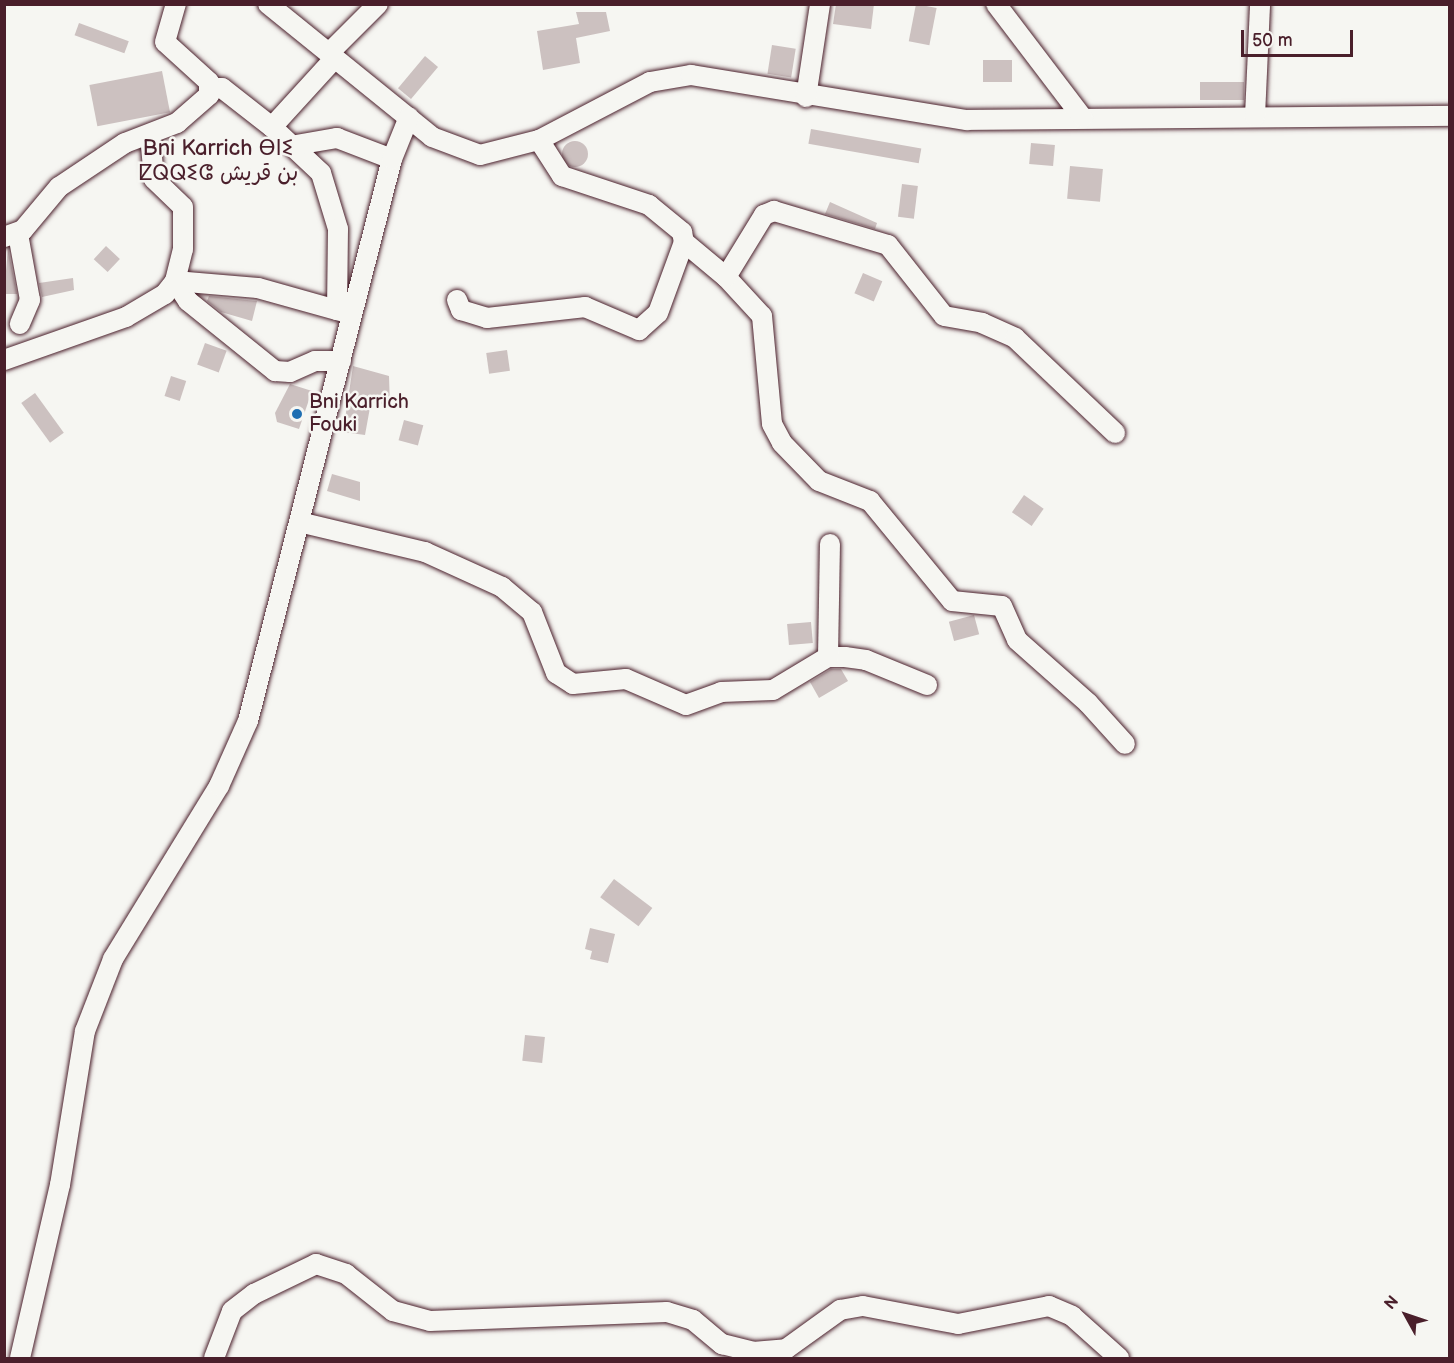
<!DOCTYPE html>
<meta charset="utf-8">
<style>
body{margin:0}
#map{position:relative;width:1454px;height:1363px;overflow:hidden;background:#f6f6f2;font-family:"Balsamiq Sans","Playpen Sans Arabic","Noto Sans Tifinagh",sans-serif}
div>[style]{position:absolute}
.building>*{inset:0;background:#ccc1c0;transform-origin:0 0}
.round{border-radius:50%}
.roads{filter:drop-shadow(0 0 2px #4a1f2b) drop-shadow(0 0 2px #4a1f2b)}
.minor>*{height:20px;margin:-10px;padding:0 10px;transform-origin:10px;border-radius:10px;background:#f6f6f2}
.dots>*{width:16px;height:16px;translate:-50% -50%;box-sizing:border-box;border:3px solid #f6f6f2;border-radius:50%}
span{translate:-50% -50%;white-space:nowrap;text-align:center;line-height:1.15;-webkit-text-stroke:5px #f6f6f2;paint-order:stroke}
.poi-label{font-size:20px;color:#4a1f2b}
.left{translate:0 -50%;text-align:left}
.quarter-label{font-size:22px;color:#4a1f2b}
.frame{position:absolute;inset:0;border:6px solid #4a1f2b;pointer-events:none}
.north{position:absolute;left:1376px;top:1285px;width:60px;height:60px;-webkit-text-stroke:4px #f6f6f2;paint-order:stroke;rotate:310deg;font-size:16px;font-weight:700;line-height:24px;text-align:center;color:#4a1f2b}
.north::after{content:'';display:block;margin:auto;width:21px;height:27px;background:#4a1f2b;clip-path:polygon(50% 0,100% 100%,50% 72%,0 100%)}
.scale{position:absolute;left:1241px;top:30px;width:112px;height:27px;box-sizing:border-box;border:3px solid #4a1f2b;border-top:0;padding-left:8px;font-size:18px;line-height:21px;white-space:nowrap;color:#4a1f2b;-webkit-text-stroke:4px #f6f6f2;paint-order:stroke}
</style>
<div id="map">
<div class="building">
<i style="clip-path:polygon(836px 4px,874px 4px,871px 29px,833px 24px)"></i>
<i style="left:916px;top:4px;width:21px;height:38px;rotate:11deg"></i>
<i style="clip-path:polygon(576px 12px,606px 12px,610px 31px,576px 38px,580px 63px,543px 70px,537px 31px,579px 24px)"></i>
<i style="left:79px;top:23px;width:53px;height:13px;rotate:20deg"></i>
<i style="left:772px;top:45px;width:24px;height:29px;rotate:9deg"></i>
<i style="left:425px;top:56px;width:17px;height:42px;rotate:40deg"></i>
<i style="left:1012px;top:60px;width:22px;height:29px;rotate:90deg"></i>
<i style="left:162px;top:71px;width:42px;height:74px;rotate:79deg"></i>
<i style="left:1200px;top:82px;width:44px;height:18px"></i>
<i style="left:811px;top:129px;width:112px;height:15px;rotate:10deg"></i>
<i class="round" style="left:562px;top:141px;width:26px;height:26px"></i>
<i style="left:1031px;top:143px;width:24px;height:21px;rotate:5deg"></i>
<i style="left:1070px;top:166px;width:33px;height:33px;rotate:5deg"></i>
<i style="left:902px;top:184px;width:16px;height:33px;rotate:7deg"></i>
<i style="clip-path:polygon(830px 202px,877px 223px,875px 229px,825px 214px)"></i>
<i style="left:106px;top:246px;width:19px;height:18px;rotate:43deg"></i>
<i style="clip-path:polygon(8px 248px,17px 294px,4px 294px)"></i>
<i style="left:863px;top:273px;width:21px;height:22px;rotate:23deg"></i>
<i style="clip-path:polygon(73px 278px,74px 290px,42px 297px,39px 283px)"></i>
<i style="clip-path:polygon(209px 296px,257px 301px,252px 321px,221px 312px,207px 301px)"></i>
<i style="left:205px;top:343px;width:23px;height:23px;rotate:20deg"></i>
<i style="left:507px;top:350px;width:21px;height:21px;rotate:82deg"></i>
<i style="clip-path:polygon(353px 366px,389px 376px,390px 406px,371px 402px,365px 435px,343px 432px)"></i>
<i style="left:171px;top:376px;width:16px;height:21px;rotate:18deg"></i>
<i style="clip-path:polygon(290px 384px,312px 391px,299px 429px,277px 422px,275px 413px)"></i>
<i style="left:35px;top:393px;width:49px;height:17px;rotate:54deg"></i>
<i style="left:404px;top:420px;width:20px;height:21px;rotate:15deg"></i>
<i style="clip-path:polygon(332px 474px,360px 482px,360px 501px,327px 491px)"></i>
<i style="left:1024px;top:495px;width:24px;height:21px;rotate:35deg"></i>
<i style="left:974px;top:615px;width:20px;height:26px;rotate:75deg"></i>
<i style="left:811px;top:622px;width:21px;height:24px;rotate:85deg"></i>
<i style="clip-path:polygon(831px 669px,841px 669px,848px 681px,819px 698px,810px 682px)"></i>
<i style="left:614px;top:879px;width:48px;height:23px;rotate:37deg"></i>
<i style="clip-path:polygon(590px 928px,615px 934px,608px 963px,590px 959px,592px 951px,585px 949px)"></i>
<i style="left:525px;top:1035px;width:20px;height:26px;rotate:6deg"></i>
</div>
<div class="roads">
<div class="minor">
<i style="left:268px;top:4px;width:211px;rotate:39deg"></i>
<i style="left:432px;top:137px;width:51px;rotate:20.6deg"></i>
<i style="left:480px;top:155px;width:61px;rotate:-14.3deg"></i>
<i style="left:539px;top:140px;width:125px;rotate:-27.6deg"></i>
<i style="left:650px;top:82px;width:42px;rotate:-9.7deg"></i>
<i style="left:691px;top:75px;width:280px;rotate:9.3deg"></i>
<i style="left:967px;top:120px;width:483px;rotate:-0.5deg"></i>
<i style="left:996px;top:4px;width:143px;rotate:52.7deg"></i>
<i style="left:329px;top:53px;width:69px;rotate:-45deg"></i>
<i style="left:212px;top:88px;width:10px"></i>
<i style="left:222px;top:88px;width:63px;rotate:38deg"></i>
<i style="left:272px;top:127px;width:67px;rotate:43.2deg"></i>
<i style="left:321px;top:173px;width:59px;rotate:73.1deg"></i>
<i style="left:338px;top:229px;width:81px;rotate:90.7deg"></i>
<i style="left:337px;top:310px;width:11px;rotate:15deg"></i>
<i style="left:806px;top:97px;width:94px;rotate:-81.4deg"></i>
<i style="left:1255px;top:116px;width:112px;rotate:-87.4deg"></i>
<i style="left:272px;top:127px;width:93px;rotate:-47.6deg"></i>
<i style="left:150px;top:135px;width:44px;rotate:84.8deg"></i>
<i style="left:154px;top:179px;width:40px;rotate:44deg"></i>
<i style="left:183px;top:207px;width:42px;rotate:90deg"></i>
<i style="left:183px;top:249px;width:33px;rotate:104deg"></i>
<i style="left:175px;top:281px;width:24px;rotate:57deg"></i>
<i style="left:188px;top:301px;width:112px;rotate:38.8deg"></i>
<i style="left:275px;top:371px;width:15px;rotate:4deg"></i>
<i style="left:290px;top:372px;width:27px;rotate:-24deg"></i>
<i style="left:315px;top:361px;width:26px"></i>
<i style="left:539px;top:140px;width:43px;rotate:57.4deg"></i>
<i style="left:562px;top:176px;width:92px;rotate:18.4deg"></i>
<i style="left:649px;top:205px;width:43px;rotate:39.3deg"></i>
<i style="left:682px;top:232px;width:10px;rotate:79deg"></i>
<i style="left:296px;top:145px;width:42px;rotate:-9.7deg"></i>
<i style="left:337px;top:138px;width:59px;rotate:20.9deg"></i>
<i style="left:18px;top:234px;width:67px;rotate:79.7deg"></i>
<i style="left:30px;top:300px;width:26px;rotate:113deg"></i>
<i style="left:4px;top:237px;width:20px;rotate:-20deg"></i>
<i style="left:23px;top:230px;width:56px;rotate:-50.1deg"></i>
<i style="left:59px;top:187px;width:79px;rotate:-33.7deg"></i>
<i style="left:125px;top:143px;width:56px;rotate:-21deg"></i>
<i style="left:177px;top:123px;width:43px;rotate:-41.2deg"></i>
<i style="left:209px;top:95px;width:13px;rotate:-90deg"></i>
<i style="left:209px;top:82px;width:59px;rotate:-137.7deg"></i>
<i style="left:165px;top:42px;width:40px;rotate:-74deg"></i>
<i style="left:726px;top:277px;width:53px;rotate:47.3deg"></i>
<i style="left:762px;top:316px;width:108px;rotate:84.7deg"></i>
<i style="left:772px;top:424px;width:21px;rotate:62deg"></i>
<i style="left:782px;top:443px;width:53px;rotate:45.8deg"></i>
<i style="left:819px;top:481px;width:55px;rotate:21.4deg"></i>
<i style="left:870px;top:501px;width:129px;rotate:50.6deg"></i>
<i style="left:952px;top:601px;width:50px;rotate:5.7deg"></i>
<i style="left:1002px;top:606px;width:37px;rotate:66deg"></i>
<i style="left:1017px;top:640px;width:95px;rotate:41.6deg"></i>
<i style="left:1088px;top:703px;width:55px;rotate:47.9deg"></i>
<i style="left:457px;top:300px;width:11px;rotate:68deg"></i>
<i style="left:461px;top:310px;width:27px;rotate:17deg"></i>
<i style="left:487px;top:318px;width:99px;rotate:-6.4deg"></i>
<i style="left:585px;top:307px;width:59px;rotate:23.1deg"></i>
<i style="left:639px;top:330px;width:25px;rotate:-42deg"></i>
<i style="left:658px;top:313px;width:76px;rotate:-69.9deg"></i>
<i style="left:684px;top:242px;width:55px;rotate:39.8deg"></i>
<i style="left:726px;top:277px;width:73px;rotate:-58.5deg"></i>
<i style="left:764px;top:215px;width:11px;rotate:-22deg"></i>
<i style="left:774px;top:211px;width:119px;rotate:16.6deg"></i>
<i style="left:888px;top:245px;width:90px;rotate:51.7deg"></i>
<i style="left:944px;top:316px;width:39px;rotate:10deg"></i>
<i style="left:982px;top:323px;width:36px;rotate:24deg"></i>
<i style="left:1015px;top:338px;width:138px;rotate:43.5deg"></i>
<i style="left:4px;top:360px;width:129px;rotate:-19.4deg"></i>
<i style="left:126px;top:317px;width:45px;rotate:-30.5deg"></i>
<i style="left:165px;top:294px;width:16px;rotate:-52deg"></i>
<i style="left:175px;top:281px;width:83px;rotate:4.8deg"></i>
<i style="left:258px;top:288px;width:82px;rotate:15.6deg"></i>
<i style="left:299px;top:522px;width:130px;rotate:13.4deg"></i>
<i style="left:425px;top:552px;width:85px;rotate:24.4deg"></i>
<i style="left:502px;top:587px;width:39px;rotate:40deg"></i>
<i style="left:532px;top:612px;width:66px;rotate:68.5deg"></i>
<i style="left:556px;top:673px;width:20px;rotate:33deg"></i>
<i style="left:573px;top:684px;width:53px;rotate:-5.4deg"></i>
<i style="left:626px;top:679px;width:65px;rotate:23.4deg"></i>
<i style="left:686px;top:705px;width:37px;rotate:-20deg"></i>
<i style="left:721px;top:692px;width:52px;rotate:-2.2deg"></i>
<i style="left:773px;top:690px;width:64px;rotate:-31deg"></i>
<i style="left:828px;top:657px;width:17px"></i>
<i style="left:845px;top:657px;width:21px;rotate:8deg"></i>
<i style="left:866px;top:660px;width:66px;rotate:22.3deg"></i>
<i style="left:828px;top:657px;width:113px;rotate:-89deg"></i>
<i style="left:20px;top:1358px;width:178px;rotate:-77deg"></i>
<i style="left:60px;top:1185px;width:156px;rotate:-80.8deg"></i>
<i style="left:85px;top:1031px;width:77px;rotate:-68.7deg"></i>
<i style="left:113px;top:959px;width:203px;rotate:-58.5deg"></i>
<i style="left:219px;top:786px;width:71px;rotate:-66deg"></i>
<i style="left:248px;top:721px;width:580px;rotate:-75.63deg"></i>
<i style="left:392px;top:159px;width:45px;rotate:-68deg"></i>
<i style="left:214px;top:1358px;width:50px;rotate:-69deg"></i>
<i style="left:232px;top:1311px;width:28px;rotate:-38deg"></i>
<i style="left:254px;top:1294px;width:69px;rotate:-25.8deg"></i>
<i style="left:316px;top:1264px;width:32px;rotate:18deg"></i>
<i style="left:346px;top:1274px;width:60px;rotate:38.2deg"></i>
<i style="left:393px;top:1311px;width:38px;rotate:15deg"></i>
<i style="left:430px;top:1321px;width:237px;rotate:-2.2deg"></i>
<i style="left:667px;top:1312px;width:27px;rotate:17deg"></i>
<i style="left:693px;top:1320px;width:38px;rotate:40deg"></i>
<i style="left:722px;top:1344px;width:32px;rotate:14deg"></i>
<i style="left:753px;top:1352px;width:33px;rotate:-5deg"></i>
<i style="left:786px;top:1349px;width:67px;rotate:-35.8deg"></i>
<i style="left:840px;top:1310px;width:23px;rotate:-10deg"></i>
<i style="left:863px;top:1306px;width:97px;rotate:10.7deg"></i>
<i style="left:958px;top:1324px;width:93px;rotate:-11.2deg"></i>
<i style="left:1049px;top:1306px;width:25px;rotate:23deg"></i>
<i style="left:1072px;top:1316px;width:63px;rotate:41.8deg"></i>
</div>
</div>
<div class="dots">
<i style="left:297px;top:414px;background:#1f6fb2"></i>
</div>
<div class="poi-label">
<span class="left" style="left:309px;top:414px">Bni Karrich<br>Fouki</span>
</div>
<div class="quarter-label">
<span style="left:218px;top:161px">Bni Karrich ⴱⵏⵉ<br>ⵇⵕⵕⵉⵛ بن قريش</span>
</div>
<div class="frame"></div>
<div class="north">N</div>
<div class="scale">50 m</div>
</div>
